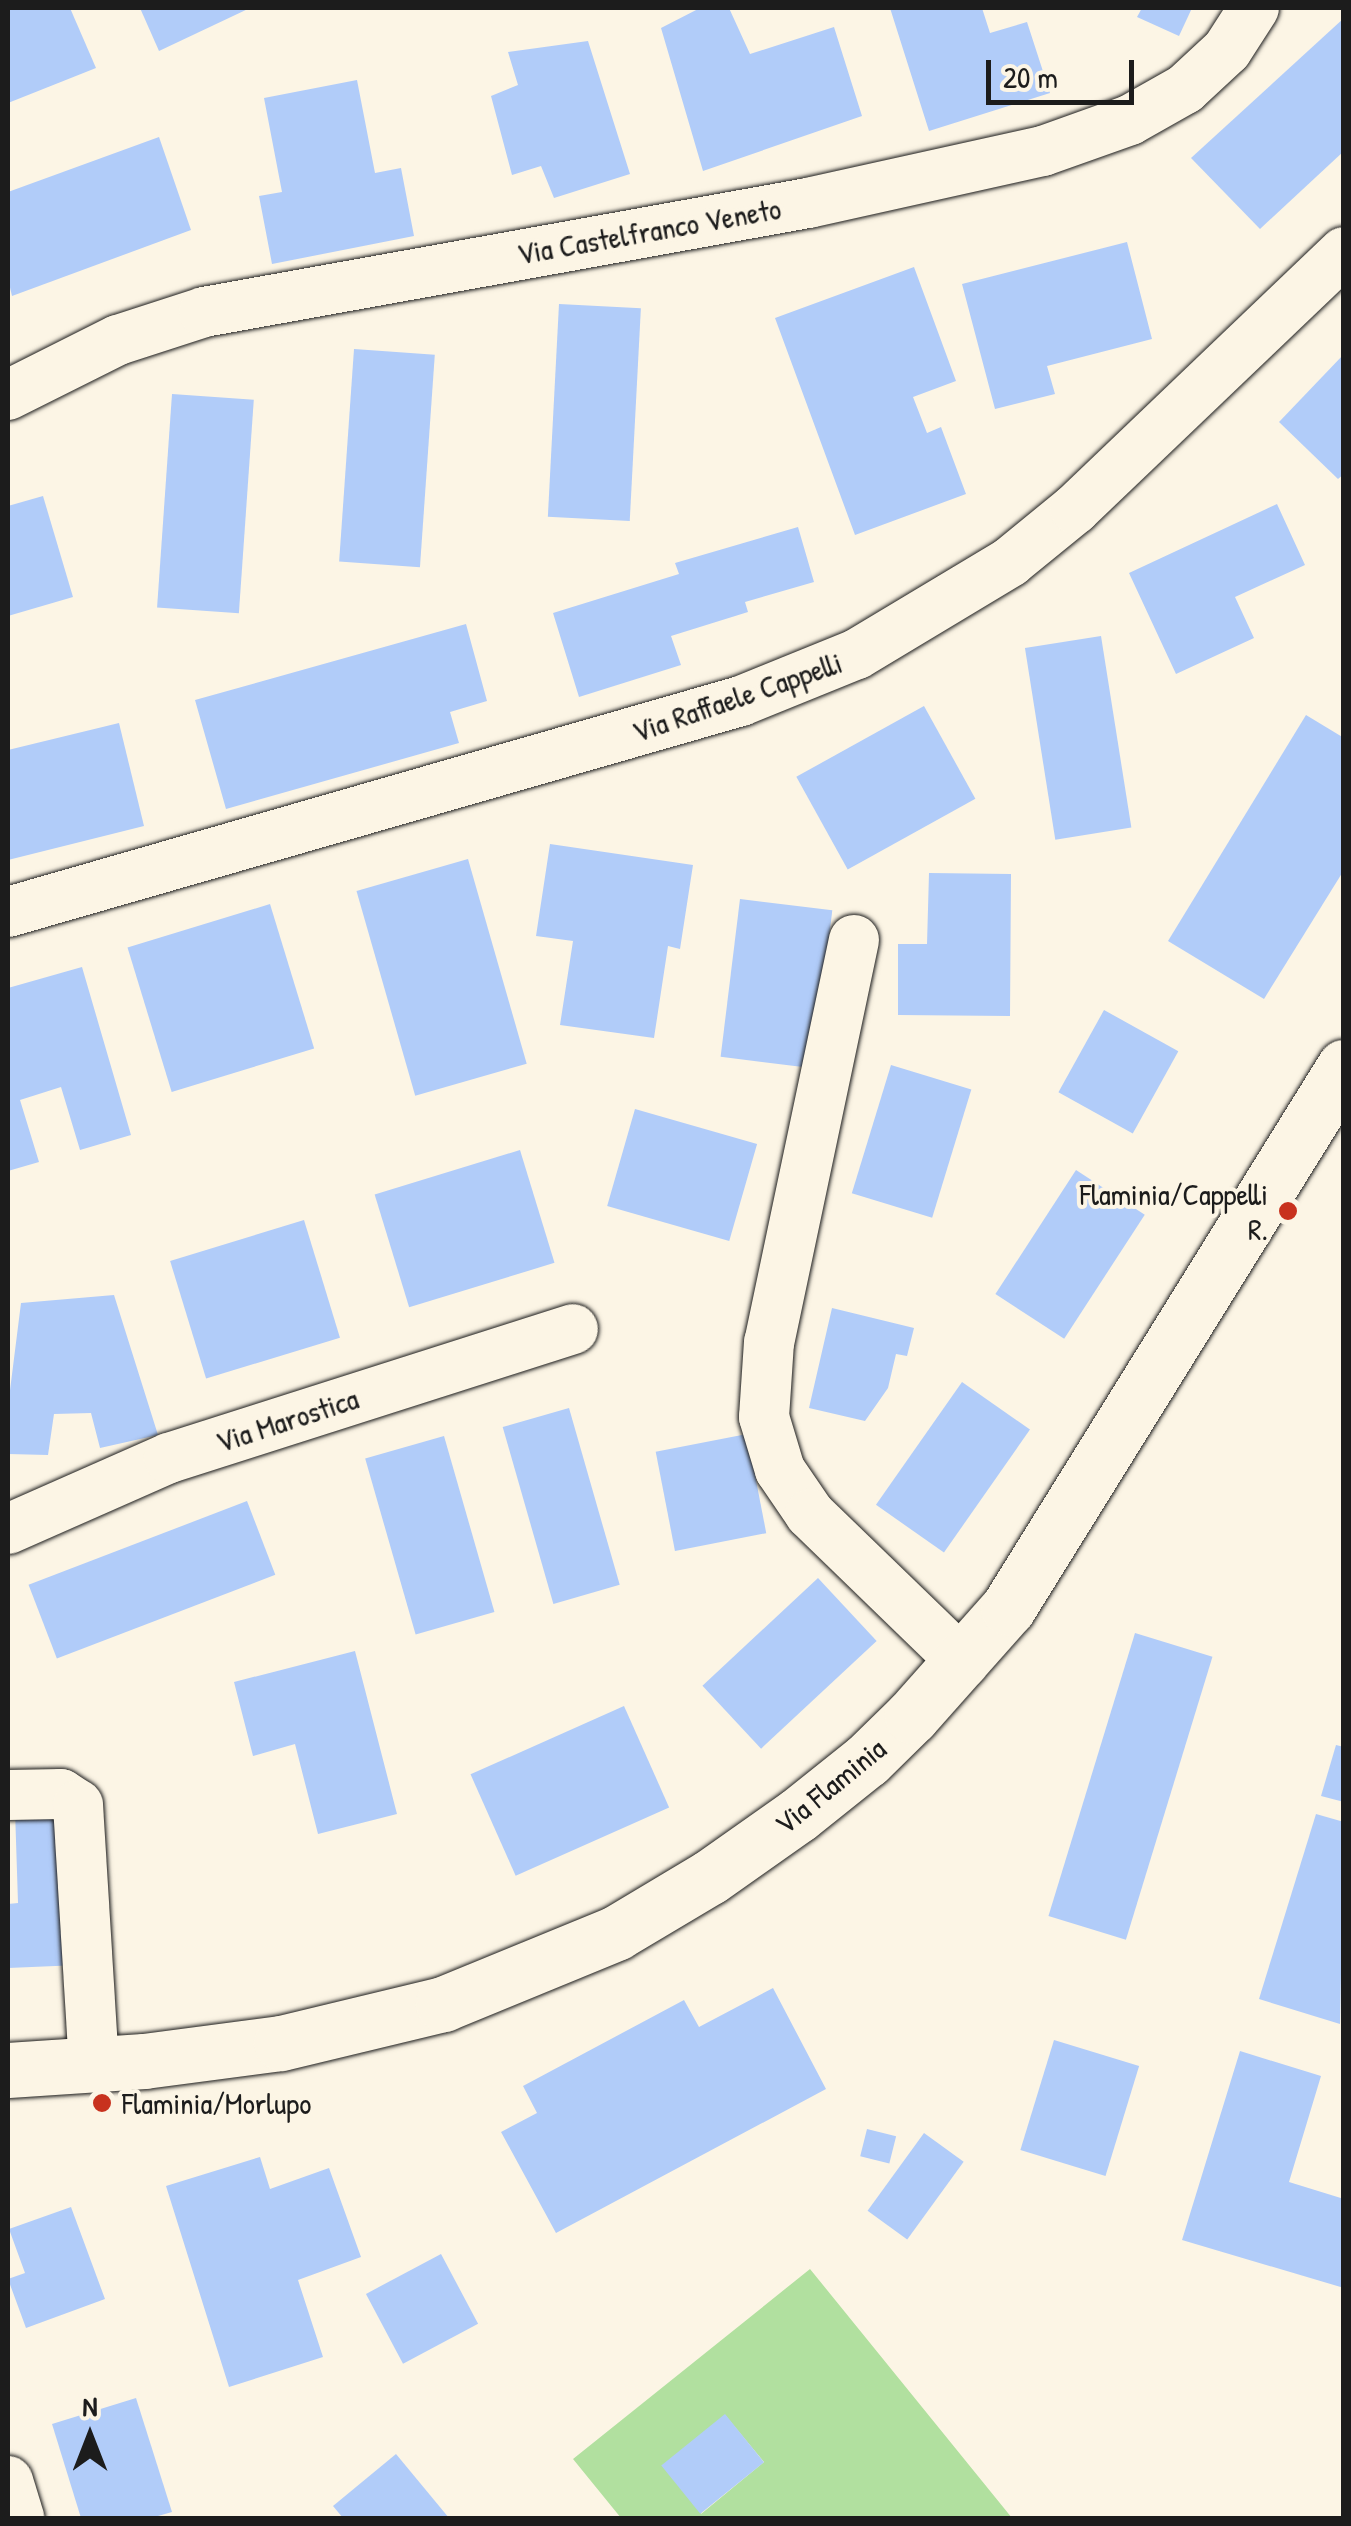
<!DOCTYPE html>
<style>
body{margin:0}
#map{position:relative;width:1351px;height:2526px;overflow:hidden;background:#fcf5e5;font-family:"Patrick Hand",sans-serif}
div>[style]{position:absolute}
.green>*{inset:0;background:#b1e09f}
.building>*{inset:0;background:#b1ccf9;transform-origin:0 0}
.roads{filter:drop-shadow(0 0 2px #1c1c1c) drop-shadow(0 0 2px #1c1c1c)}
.street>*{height:50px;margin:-25px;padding:0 25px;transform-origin:25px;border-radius:25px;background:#fcf5e5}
.secondary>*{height:55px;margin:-27.5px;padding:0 27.5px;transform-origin:27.5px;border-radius:27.5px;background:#fcf5e5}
.dots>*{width:28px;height:28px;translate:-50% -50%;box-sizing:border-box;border:5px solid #fcf5e5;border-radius:50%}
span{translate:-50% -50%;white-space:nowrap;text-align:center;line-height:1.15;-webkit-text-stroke:8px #fcf5e5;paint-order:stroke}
.street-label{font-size:30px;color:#1c1c1c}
.poi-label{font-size:30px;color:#1c1c1c}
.right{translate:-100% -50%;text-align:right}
.left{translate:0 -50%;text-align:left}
.frame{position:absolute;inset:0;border:10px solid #1c1c1c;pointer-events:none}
.north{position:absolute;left:40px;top:2386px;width:100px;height:100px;-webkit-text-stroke:8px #fcf5e5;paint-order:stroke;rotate:0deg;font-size:28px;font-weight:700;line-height:40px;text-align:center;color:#1c1c1c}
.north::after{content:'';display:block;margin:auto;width:35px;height:45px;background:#1c1c1c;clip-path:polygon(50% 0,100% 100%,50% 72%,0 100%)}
.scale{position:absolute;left:986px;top:60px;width:148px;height:45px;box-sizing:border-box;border:5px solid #1c1c1c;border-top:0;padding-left:12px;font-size:30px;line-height:35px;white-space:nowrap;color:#1c1c1c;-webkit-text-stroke:8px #fcf5e5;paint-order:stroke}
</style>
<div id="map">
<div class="green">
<i style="clip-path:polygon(evenodd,810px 2269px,1012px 2518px,621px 2518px,573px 2459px,810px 2269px,725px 2415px,764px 2462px,701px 2514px,725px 2415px)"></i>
</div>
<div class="building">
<i style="clip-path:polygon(8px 8px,70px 8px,96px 68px,8px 103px)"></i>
<i style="clip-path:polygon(140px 8px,250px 8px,159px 51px)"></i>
<i style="clip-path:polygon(700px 8px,729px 8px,750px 54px,834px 27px,862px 116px,703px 171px,661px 28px)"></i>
<i style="clip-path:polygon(890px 8px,982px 8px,990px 33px,1027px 22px,1050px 93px,929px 131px)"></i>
<i style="clip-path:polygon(1142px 8px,1192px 8px,1179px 36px,1137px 17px)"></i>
<i style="clip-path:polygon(1344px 18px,1344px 151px,1260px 229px,1191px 158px)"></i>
<i style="clip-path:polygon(588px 41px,630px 174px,554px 198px,541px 166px,512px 175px,491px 96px,518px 85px,508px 52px)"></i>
<i style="clip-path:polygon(357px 80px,375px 173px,401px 168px,414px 236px,272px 264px,259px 196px,282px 192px,264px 98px)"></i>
<i style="clip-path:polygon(159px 137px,191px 230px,12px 296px,8px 279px,8px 192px)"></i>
<i style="clip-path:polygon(1127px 242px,1152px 339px,1047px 366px,1055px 394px,995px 409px,962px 284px)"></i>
<i style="clip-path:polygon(914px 267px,956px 381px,913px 397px,927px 433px,941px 427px,966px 494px,855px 535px,775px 318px)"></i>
<i style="left:559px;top:304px;width:82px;height:213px;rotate:3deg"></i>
<i style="left:354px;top:349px;width:81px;height:213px;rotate:4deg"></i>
<i style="clip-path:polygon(1344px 354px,1344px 474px,1338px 479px,1279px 422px)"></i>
<i style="left:172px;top:394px;width:82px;height:214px;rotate:4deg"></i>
<i style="clip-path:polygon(43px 496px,73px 597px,8px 616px,8px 506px)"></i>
<i style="clip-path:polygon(1277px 504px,1305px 565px,1235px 597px,1254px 638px,1176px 674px,1129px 573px)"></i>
<i style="clip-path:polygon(798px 527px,814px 582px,745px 602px,748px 612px,671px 636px,681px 665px,579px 697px,553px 613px,679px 574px,675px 563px)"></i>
<i style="clip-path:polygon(466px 624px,487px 701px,450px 712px,459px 743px,226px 809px,195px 700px)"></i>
<i style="left:1101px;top:636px;width:194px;height:77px;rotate:81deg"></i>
<i style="left:924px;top:706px;width:106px;height:146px;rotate:61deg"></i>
<i style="clip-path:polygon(1306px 715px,1344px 738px,1344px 870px,1264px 999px,1168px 941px)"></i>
<i style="clip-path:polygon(119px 723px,144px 826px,8px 860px,8px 750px)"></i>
<i style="clip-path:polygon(550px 844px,693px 865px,680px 949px,668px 946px,654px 1038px,560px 1025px,573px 941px,536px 936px)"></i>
<i style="left:468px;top:859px;width:213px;height:116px;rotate:74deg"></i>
<i style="clip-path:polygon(929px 873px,1011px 874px,1010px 1016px,898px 1015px,898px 944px,927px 944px)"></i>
<i style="left:740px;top:899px;width:93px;height:159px;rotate:7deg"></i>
<i style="left:270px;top:904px;width:151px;height:149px;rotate:73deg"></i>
<i style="clip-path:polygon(82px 967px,131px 1135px,80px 1150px,61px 1087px,20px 1100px,39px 1162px,8px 1171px,8px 988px)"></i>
<i style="left:1104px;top:1010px;width:85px;height:94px;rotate:29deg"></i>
<i style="left:891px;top:1065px;width:84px;height:134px;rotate:17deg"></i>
<i style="left:635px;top:1109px;width:127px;height:101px;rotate:16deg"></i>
<i style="left:520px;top:1150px;width:118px;height:152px;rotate:73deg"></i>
<i style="left:1076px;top:1170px;width:82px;height:148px;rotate:33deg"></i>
<i style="left:304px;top:1220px;width:123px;height:140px;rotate:73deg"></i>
<i style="clip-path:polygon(114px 1295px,158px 1435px,100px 1448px,91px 1413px,54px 1414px,48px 1455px,8px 1454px,8px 1406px,21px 1303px)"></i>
<i style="clip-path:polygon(832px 1308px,914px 1328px,907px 1356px,896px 1354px,888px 1388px,865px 1421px,809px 1408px)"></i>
<i style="left:962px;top:1382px;width:83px;height:150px;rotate:35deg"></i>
<i style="left:569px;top:1408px;width:184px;height:69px;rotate:74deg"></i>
<i style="left:747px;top:1434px;width:101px;height:93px;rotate:79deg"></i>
<i style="left:444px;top:1436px;width:183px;height:82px;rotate:74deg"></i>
<i style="left:247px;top:1501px;width:79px;height:234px;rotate:69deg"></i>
<i style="left:818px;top:1578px;width:86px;height:158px;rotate:47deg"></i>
<i style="left:1135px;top:1633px;width:81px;height:296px;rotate:17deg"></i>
<i style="clip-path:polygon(355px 1651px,397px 1814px,318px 1834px,295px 1744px,253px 1756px,234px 1682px)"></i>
<i style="left:624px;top:1706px;width:111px;height:168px;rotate:66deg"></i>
<i style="clip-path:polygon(1336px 1745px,1344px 1747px,1344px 1802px,1321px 1796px)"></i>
<i style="clip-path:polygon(73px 1808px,79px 1965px,8px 1968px,8px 1904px,18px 1903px,15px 1810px)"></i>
<i style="clip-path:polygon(1316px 1814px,1344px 1822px,1340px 2024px,1259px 1999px)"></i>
<i style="clip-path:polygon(773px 1988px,826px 2089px,556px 2233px,501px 2132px,537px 2113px,523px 2086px,684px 2000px,699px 2027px)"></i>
<i style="left:1054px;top:2040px;width:89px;height:115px;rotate:17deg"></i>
<i style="clip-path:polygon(1240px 2051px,1321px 2076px,1289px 2182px,1344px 2199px,1344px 2288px,1182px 2240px)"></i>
<i style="left:867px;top:2129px;width:30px;height:28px;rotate:14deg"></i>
<i style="left:924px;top:2133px;width:49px;height:96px;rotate:36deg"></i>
<i style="clip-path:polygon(260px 2157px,270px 2189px,329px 2168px,361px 2257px,298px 2280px,323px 2357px,229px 2387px,166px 2186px)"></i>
<i style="clip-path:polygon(71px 2207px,105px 2299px,26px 2328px,8px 2279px,25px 2273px,9px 2229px)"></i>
<i style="left:441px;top:2254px;width:79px;height:85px;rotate:62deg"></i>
<i style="clip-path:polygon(136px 2398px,172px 2512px,151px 2518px,81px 2518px,52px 2424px)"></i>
<i style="left:725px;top:2414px;width:62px;height:82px;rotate:51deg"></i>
<i style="clip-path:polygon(396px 2454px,449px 2518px,343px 2518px,333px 2506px)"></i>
</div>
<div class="roads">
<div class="street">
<i style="left:8px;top:395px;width:123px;rotate:-26.6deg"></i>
<i style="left:118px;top:340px;width:90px;rotate:-18deg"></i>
<i style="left:204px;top:312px;width:614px;rotate:-10.23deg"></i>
<i style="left:808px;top:203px;width:241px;rotate:-12.5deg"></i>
<i style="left:1043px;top:151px;width:92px;rotate:-19.6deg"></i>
<i style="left:1130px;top:120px;width:63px;rotate:-29.4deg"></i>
<i style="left:1185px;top:89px;width:57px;rotate:-42.9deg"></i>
<i style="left:1227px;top:50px;width:50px;rotate:-57.3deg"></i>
<i style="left:8px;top:912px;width:763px;rotate:-16.06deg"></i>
<i style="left:741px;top:701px;width:125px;rotate:-22.1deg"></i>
<i style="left:857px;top:654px;width:179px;rotate:-31deg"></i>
<i style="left:1010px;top:562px;width:84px;rotate:-39.2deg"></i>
<i style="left:1075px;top:509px;width:372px;rotate:-43.7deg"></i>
<i style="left:854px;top:940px;width:411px;rotate:101.9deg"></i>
<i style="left:769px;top:1342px;width:75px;rotate:93.8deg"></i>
<i style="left:764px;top:1417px;width:55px;rotate:73.2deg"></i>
<i style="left:780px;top:1470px;width:53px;rotate:55.7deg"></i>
<i style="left:810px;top:1514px;width:214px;rotate:44.1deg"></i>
<i style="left:8px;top:1529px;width:176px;rotate:-23.8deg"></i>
<i style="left:169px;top:1458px;width:424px;rotate:-17.7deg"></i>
<i style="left:8px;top:1795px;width:53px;rotate:-1.1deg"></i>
<i style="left:61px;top:1794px;width:20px;rotate:33deg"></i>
<i style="left:78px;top:1805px;width:260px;rotate:86.5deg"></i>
<i style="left:8px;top:2481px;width:39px;rotate:73deg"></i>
</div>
<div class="secondary">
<i style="left:8px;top:2070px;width:136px;rotate:-3.8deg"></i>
<i style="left:144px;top:2061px;width:138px;rotate:-7.5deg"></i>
<i style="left:281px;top:2043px;width:167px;rotate:-13.5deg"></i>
<i style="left:443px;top:2004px;width:187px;rotate:-22.3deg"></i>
<i style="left:616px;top:1933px;width:109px;rotate:-30.8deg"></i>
<i style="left:710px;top:1877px;width:108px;rotate:-35.2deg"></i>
<i style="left:798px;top:1815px;width:88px;rotate:-38.6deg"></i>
<i style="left:867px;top:1760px;width:63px;rotate:-44.4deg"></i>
<i style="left:912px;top:1716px;width:144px;rotate:-48.4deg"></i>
<i style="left:1008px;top:1608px;width:637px;rotate:-58.16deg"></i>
</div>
</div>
<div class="dots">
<i style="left:1288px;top:1211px;background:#c8321e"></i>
<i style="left:102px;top:2103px;background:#c8321e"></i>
</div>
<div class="street-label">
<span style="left:649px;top:231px;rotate:-10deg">Via Castelfranco Veneto</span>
<span style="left:737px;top:697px;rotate:-19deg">Via Raffaele Cappelli</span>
<span style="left:287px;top:1420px;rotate:-18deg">Via Marostica</span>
<span style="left:830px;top:1786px;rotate:-39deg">Via Flaminia</span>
</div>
<div class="poi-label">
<span class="right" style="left:1268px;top:1211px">Flaminia/Cappelli<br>R.</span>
<span class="left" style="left:122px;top:2103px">Flaminia/Morlupo</span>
</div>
<div class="frame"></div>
<div class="north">N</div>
<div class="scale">20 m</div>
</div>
